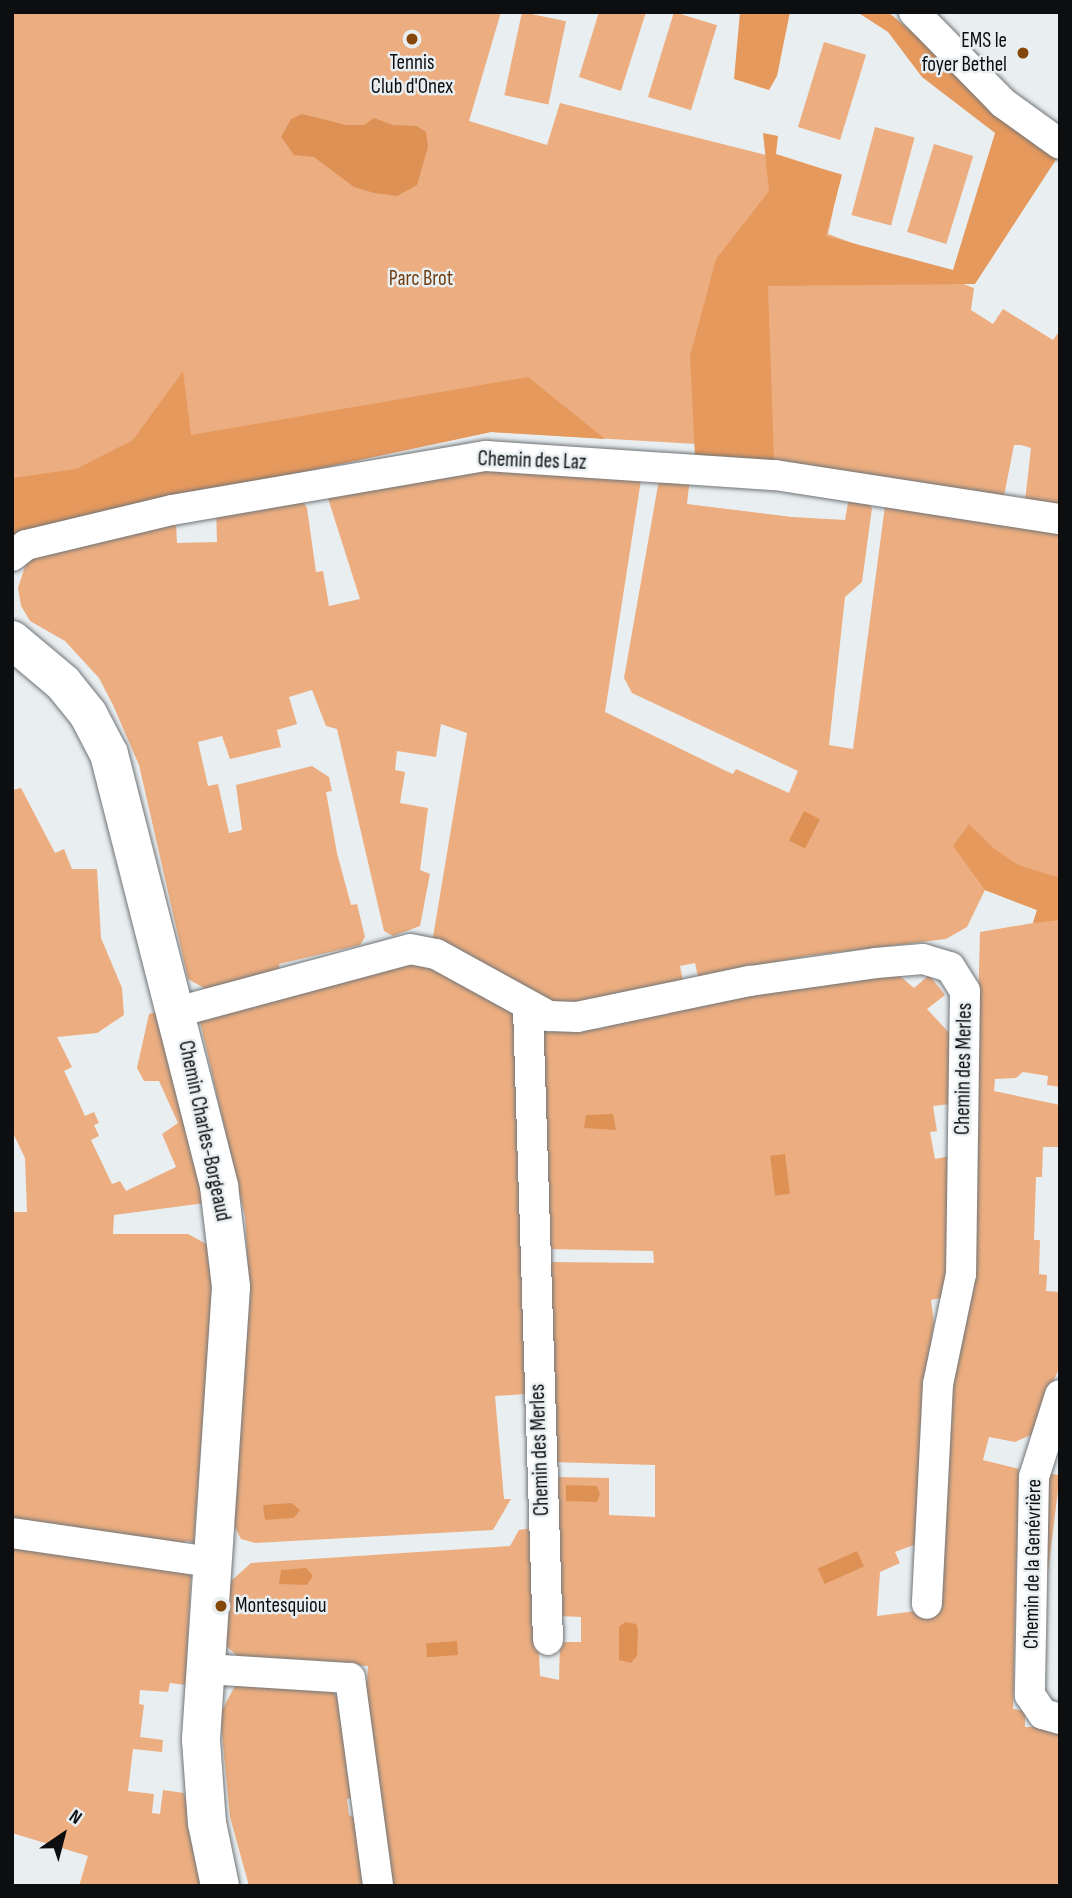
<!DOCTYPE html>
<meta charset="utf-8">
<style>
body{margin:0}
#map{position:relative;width:1072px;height:1898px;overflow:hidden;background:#e9eef1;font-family:"Sofia Sans Condensed",sans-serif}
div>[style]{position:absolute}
.green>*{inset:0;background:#ecae80;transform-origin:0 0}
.forest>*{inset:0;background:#e6995d}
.water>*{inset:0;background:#de9155;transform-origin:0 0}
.roads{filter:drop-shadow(0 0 2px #707477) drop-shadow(0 0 2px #707477)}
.street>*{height:30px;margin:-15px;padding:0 15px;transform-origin:15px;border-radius:15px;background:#fff}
.secondary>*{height:38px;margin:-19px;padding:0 19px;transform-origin:19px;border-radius:19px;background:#fff}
.dots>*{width:19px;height:19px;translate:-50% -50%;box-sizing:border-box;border:4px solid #e9eef1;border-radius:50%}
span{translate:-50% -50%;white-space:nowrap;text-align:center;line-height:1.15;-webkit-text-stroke:5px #e9eef1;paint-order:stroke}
.poi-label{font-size:21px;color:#0c0e0f}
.right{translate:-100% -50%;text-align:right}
.left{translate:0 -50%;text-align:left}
.park-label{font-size:21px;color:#6f3d10}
.street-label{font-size:21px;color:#0c0e0f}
.frame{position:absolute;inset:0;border:14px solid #0c0e0f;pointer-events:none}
.north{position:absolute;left:28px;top:1800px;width:70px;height:70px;-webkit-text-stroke:5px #e9eef1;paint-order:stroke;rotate:35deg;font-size:19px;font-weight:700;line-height:28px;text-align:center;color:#0c0e0f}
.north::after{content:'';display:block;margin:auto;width:24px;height:32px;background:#0c0e0f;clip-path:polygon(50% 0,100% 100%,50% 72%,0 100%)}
</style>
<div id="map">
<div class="green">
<i style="clip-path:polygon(12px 12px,501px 12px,469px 121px,547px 145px,560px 103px,841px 174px,828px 234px,974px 288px,971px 310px,993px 324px,1003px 309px,1053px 340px,1060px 330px,1060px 512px,1025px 501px,1031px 448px,1021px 445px,1014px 445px,1004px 496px,778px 468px,714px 445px,491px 432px,80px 520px,12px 541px)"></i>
<i style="left:522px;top:12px;width:45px;height:85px;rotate:12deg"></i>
<i style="clip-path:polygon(599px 12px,646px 12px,621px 91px,579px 77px)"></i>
<i style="left:674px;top:12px;width:45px;height:89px;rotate:17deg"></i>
<i style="left:824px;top:42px;width:44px;height:89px;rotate:17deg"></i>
<i style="left:875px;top:127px;width:41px;height:91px;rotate:15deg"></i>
<i style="left:934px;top:144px;width:41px;height:92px;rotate:17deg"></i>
<i style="clip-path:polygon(478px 466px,641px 480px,605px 712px,724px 770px,733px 774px,736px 769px,789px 793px,798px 771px,632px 693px,624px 678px,660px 474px,690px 477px,687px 504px,792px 517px,845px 520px,850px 492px,863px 494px,872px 508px,862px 582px,845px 597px,829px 745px,853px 749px,886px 498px,1060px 526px,1060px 1087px,1047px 1085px,1048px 1076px,1023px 1072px,1016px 1078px,995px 1079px,994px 1091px,1060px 1105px,1060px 1147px,1043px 1147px,1042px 1177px,1036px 1177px,1034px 1240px,1040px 1240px,1039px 1274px,1047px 1275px,1046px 1291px,1060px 1292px,1060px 1366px,1031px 1435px,1015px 1442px,989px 1437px,983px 1460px,1019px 1469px,1013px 1709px,1025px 1711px,1025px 1727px,1060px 1727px,1060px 1886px,388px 1886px,360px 1687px,367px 1682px,368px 1666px,241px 1659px,225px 1645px,230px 1582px,251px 1563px,510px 1546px,519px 1530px,533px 1528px,540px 1676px,559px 1680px,560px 1642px,581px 1642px,581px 1617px,558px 1616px,557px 1477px,609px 1478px,609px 1515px,655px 1517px,655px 1465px,552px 1462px,548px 1262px,654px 1263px,653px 1251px,545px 1249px,537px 1038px,549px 1026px,599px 1029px,661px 1011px,894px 971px,914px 988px,929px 975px,945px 995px,927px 1009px,954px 1038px,950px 1104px,933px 1106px,937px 1131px,930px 1132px,935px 1159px,950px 1156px,945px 1297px,931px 1300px,934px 1324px,924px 1384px,919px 1543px,895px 1552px,900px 1563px,880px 1572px,877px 1616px,939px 1608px,945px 1451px,976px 1089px,980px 932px,1033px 923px,1037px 910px,985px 890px,967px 927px,946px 939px,807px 956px,698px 977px,695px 963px,680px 966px,683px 981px,588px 1006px,542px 1005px,432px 943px,467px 733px,441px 724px,436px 757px,397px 751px,395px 770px,405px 772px,400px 803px,428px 808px,420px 870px,430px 874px,420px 926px,393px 936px,384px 931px,337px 729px,326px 726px,312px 690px,289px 697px,297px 724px,277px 730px,281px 747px,230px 759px,222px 736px,198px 742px,208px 786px,218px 784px,229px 833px,242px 830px,236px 785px,312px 766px,329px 777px,332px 791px,326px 792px,337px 853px,351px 905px,357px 904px,365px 937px,360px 945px,279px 964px,280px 973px,206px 989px,188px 979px,139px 765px,113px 705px,99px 678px,65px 641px,30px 621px,21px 606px,18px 588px,28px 557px,176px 523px,177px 543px,217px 542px,216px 508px,298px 494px,307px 508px,316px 572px,323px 571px,329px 606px,360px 599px,326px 492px)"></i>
<i style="clip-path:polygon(21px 788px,55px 853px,64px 849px,72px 869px,97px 869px,101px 938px,122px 988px,124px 1015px,97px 1033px,57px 1037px,72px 1067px,64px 1071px,75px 1094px,85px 1116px,94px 1112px,99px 1123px,94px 1125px,99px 1136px,91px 1140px,112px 1184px,120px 1181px,126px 1191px,176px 1167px,162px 1134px,178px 1123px,159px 1081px,144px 1081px,137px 1068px,149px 1014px,166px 1009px,205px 1203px,114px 1215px,113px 1234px,188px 1234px,210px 1246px,214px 1271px,194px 1542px,185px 1541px,184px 1549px,12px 1526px,12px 1212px,27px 1212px,25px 1158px,12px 1131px,12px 790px)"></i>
<i style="clip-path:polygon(401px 960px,446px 970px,514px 1009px,526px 1394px,495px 1396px,504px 1499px,511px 1499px,493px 1530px,255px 1543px,241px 1539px,231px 1519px,250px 1299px,245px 1217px,199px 1017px)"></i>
<i style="left:1043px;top:1473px;width:17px;height:226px;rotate:7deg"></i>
<i style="clip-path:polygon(12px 1543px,185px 1568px,191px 1575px,186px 1685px,170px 1683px,168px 1692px,140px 1690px,139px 1704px,144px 1705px,140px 1737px,163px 1740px,162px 1752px,133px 1749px,128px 1791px,154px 1794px,152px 1813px,160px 1814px,163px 1790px,184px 1793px,203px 1886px,79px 1886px,88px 1856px,12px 1833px)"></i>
<i style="clip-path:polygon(237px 1682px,326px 1684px,341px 1702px,353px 1798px,347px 1799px,349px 1815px,357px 1819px,369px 1886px,249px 1886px,230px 1817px,220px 1714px)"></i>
</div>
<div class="forest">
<i style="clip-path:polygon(740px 12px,790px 12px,777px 76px,769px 90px,734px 79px)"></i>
<i style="clip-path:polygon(857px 12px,888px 12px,1059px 155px,975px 284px,768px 286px,774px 461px,695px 457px,690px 356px,716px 259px,769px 191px,763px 133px,778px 136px,776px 154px,842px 175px,826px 236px,953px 270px,995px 133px,922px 77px,888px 32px)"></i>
<i style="clip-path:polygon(183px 371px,191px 435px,528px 377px,605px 439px,491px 432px,12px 533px,12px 478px,76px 469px,133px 440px)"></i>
<i style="clip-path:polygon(969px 824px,992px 847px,1018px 865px,1060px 878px,1060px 920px,1033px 923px,1037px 910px,985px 890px,953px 846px)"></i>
</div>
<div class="water">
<i style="clip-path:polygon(302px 114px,346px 125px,364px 125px,374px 118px,393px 125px,417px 126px,426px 132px,428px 147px,417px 185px,397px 196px,374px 193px,354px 187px,314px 157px,294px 155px,281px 137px,291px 119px)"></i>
<i style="left:804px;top:811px;width:18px;height:33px;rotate:27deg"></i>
<i style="clip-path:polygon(613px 1114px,616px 1130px,584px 1128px,586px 1115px)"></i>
<i style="left:785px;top:1154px;width:40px;height:15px;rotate:83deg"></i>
<i style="clip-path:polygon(566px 1485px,597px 1486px,600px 1494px,597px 1502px,566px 1501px)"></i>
<i style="clip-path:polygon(292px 1503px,300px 1510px,294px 1518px,265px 1520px,263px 1505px)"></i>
<i style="left:857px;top:1551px;width:17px;height:43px;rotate:66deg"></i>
<i style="clip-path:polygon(306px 1568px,313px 1576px,307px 1585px,279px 1584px,281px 1570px)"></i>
<i style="clip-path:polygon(625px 1622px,636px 1624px,638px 1629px,637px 1656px,631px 1663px,619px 1660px,619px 1627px)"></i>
<i style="left:457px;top:1641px;width:14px;height:31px;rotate:86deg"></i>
</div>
<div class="roads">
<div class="street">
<i style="left:914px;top:12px;width:127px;rotate:45.6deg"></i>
<i style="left:1003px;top:103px;width:70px;rotate:35.7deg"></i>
<i style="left:12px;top:556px;width:18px;rotate:-38deg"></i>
<i style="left:26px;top:545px;width:150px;rotate:-13.5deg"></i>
<i style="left:172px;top:510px;width:319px;rotate:-9.8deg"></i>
<i style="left:486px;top:456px;width:290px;rotate:3.8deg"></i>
<i style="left:775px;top:475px;width:288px;rotate:8.8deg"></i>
<i style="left:528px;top:1008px;width:632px;rotate:88.19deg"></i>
<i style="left:177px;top:1012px;width:241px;rotate:-15.1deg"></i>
<i style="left:410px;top:949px;width:26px;rotate:11deg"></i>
<i style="left:436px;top:954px;width:129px;rotate:28.8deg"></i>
<i style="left:549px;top:1016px;width:28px;rotate:2deg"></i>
<i style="left:577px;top:1017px;width:177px;rotate:-11.8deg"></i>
<i style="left:750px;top:981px;width:127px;rotate:-8.1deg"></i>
<i style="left:876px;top:963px;width:47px;rotate:-4.9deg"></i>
<i style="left:923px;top:959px;width:28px;rotate:17deg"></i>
<i style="left:950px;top:967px;width:28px;rotate:58deg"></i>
<i style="left:965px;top:991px;width:283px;rotate:90.8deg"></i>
<i style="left:961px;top:1274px;width:112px;rotate:101.8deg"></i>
<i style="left:938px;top:1384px;width:220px;rotate:92.9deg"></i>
<i style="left:1060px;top:1395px;width:86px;rotate:107.6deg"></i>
<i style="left:1034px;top:1477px;width:218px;rotate:91.1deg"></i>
<i style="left:1030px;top:1695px;width:23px;rotate:56deg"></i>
<i style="left:1043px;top:1714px;width:18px;rotate:16deg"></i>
<i style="left:12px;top:1533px;width:202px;rotate:8.3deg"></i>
<i style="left:205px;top:1669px;width:145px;rotate:3.6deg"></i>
<i style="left:350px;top:1678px;width:210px;rotate:82.3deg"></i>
</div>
<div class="secondary">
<i style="left:12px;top:640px;width:67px;rotate:40.1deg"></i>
<i style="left:63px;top:683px;width:40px;rotate:51deg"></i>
<i style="left:88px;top:714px;width:45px;rotate:62.3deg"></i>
<i style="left:109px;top:754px;width:446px;rotate:75.7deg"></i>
<i style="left:219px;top:1186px;width:102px;rotate:83.2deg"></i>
<i style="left:231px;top:1287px;width:454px;rotate:93.8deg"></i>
<i style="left:201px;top:1740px;width:83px;rotate:85.9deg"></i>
<i style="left:207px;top:1823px;width:64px;rotate:78.3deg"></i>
</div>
</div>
<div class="dots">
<i style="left:412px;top:39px;background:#854709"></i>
<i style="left:1023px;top:53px;background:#854709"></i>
<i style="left:221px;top:1606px;background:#854709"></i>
</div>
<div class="poi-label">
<span class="right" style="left:1007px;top:53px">EMS le<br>foyer Bethel</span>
<span style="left:412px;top:75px">Tennis<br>Club d'Onex</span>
<span class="left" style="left:235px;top:1606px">Montesquiou</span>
</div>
<div class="park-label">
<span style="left:421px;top:279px">Parc Brot</span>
</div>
<div class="street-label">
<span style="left:532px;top:461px;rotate:2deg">Chemin des Laz</span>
<span style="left:964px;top:1069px;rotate:-89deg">Chemin des Merles</span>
<span style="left:204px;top:1131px;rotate:78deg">Chemin Charles-Borgeaud</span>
<span style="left:540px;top:1450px;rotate:-92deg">Chemin des Merles</span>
<span style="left:1033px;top:1564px;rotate:-89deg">Chemin de la Genévrière</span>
</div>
<div class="frame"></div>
<div class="north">N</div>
</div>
